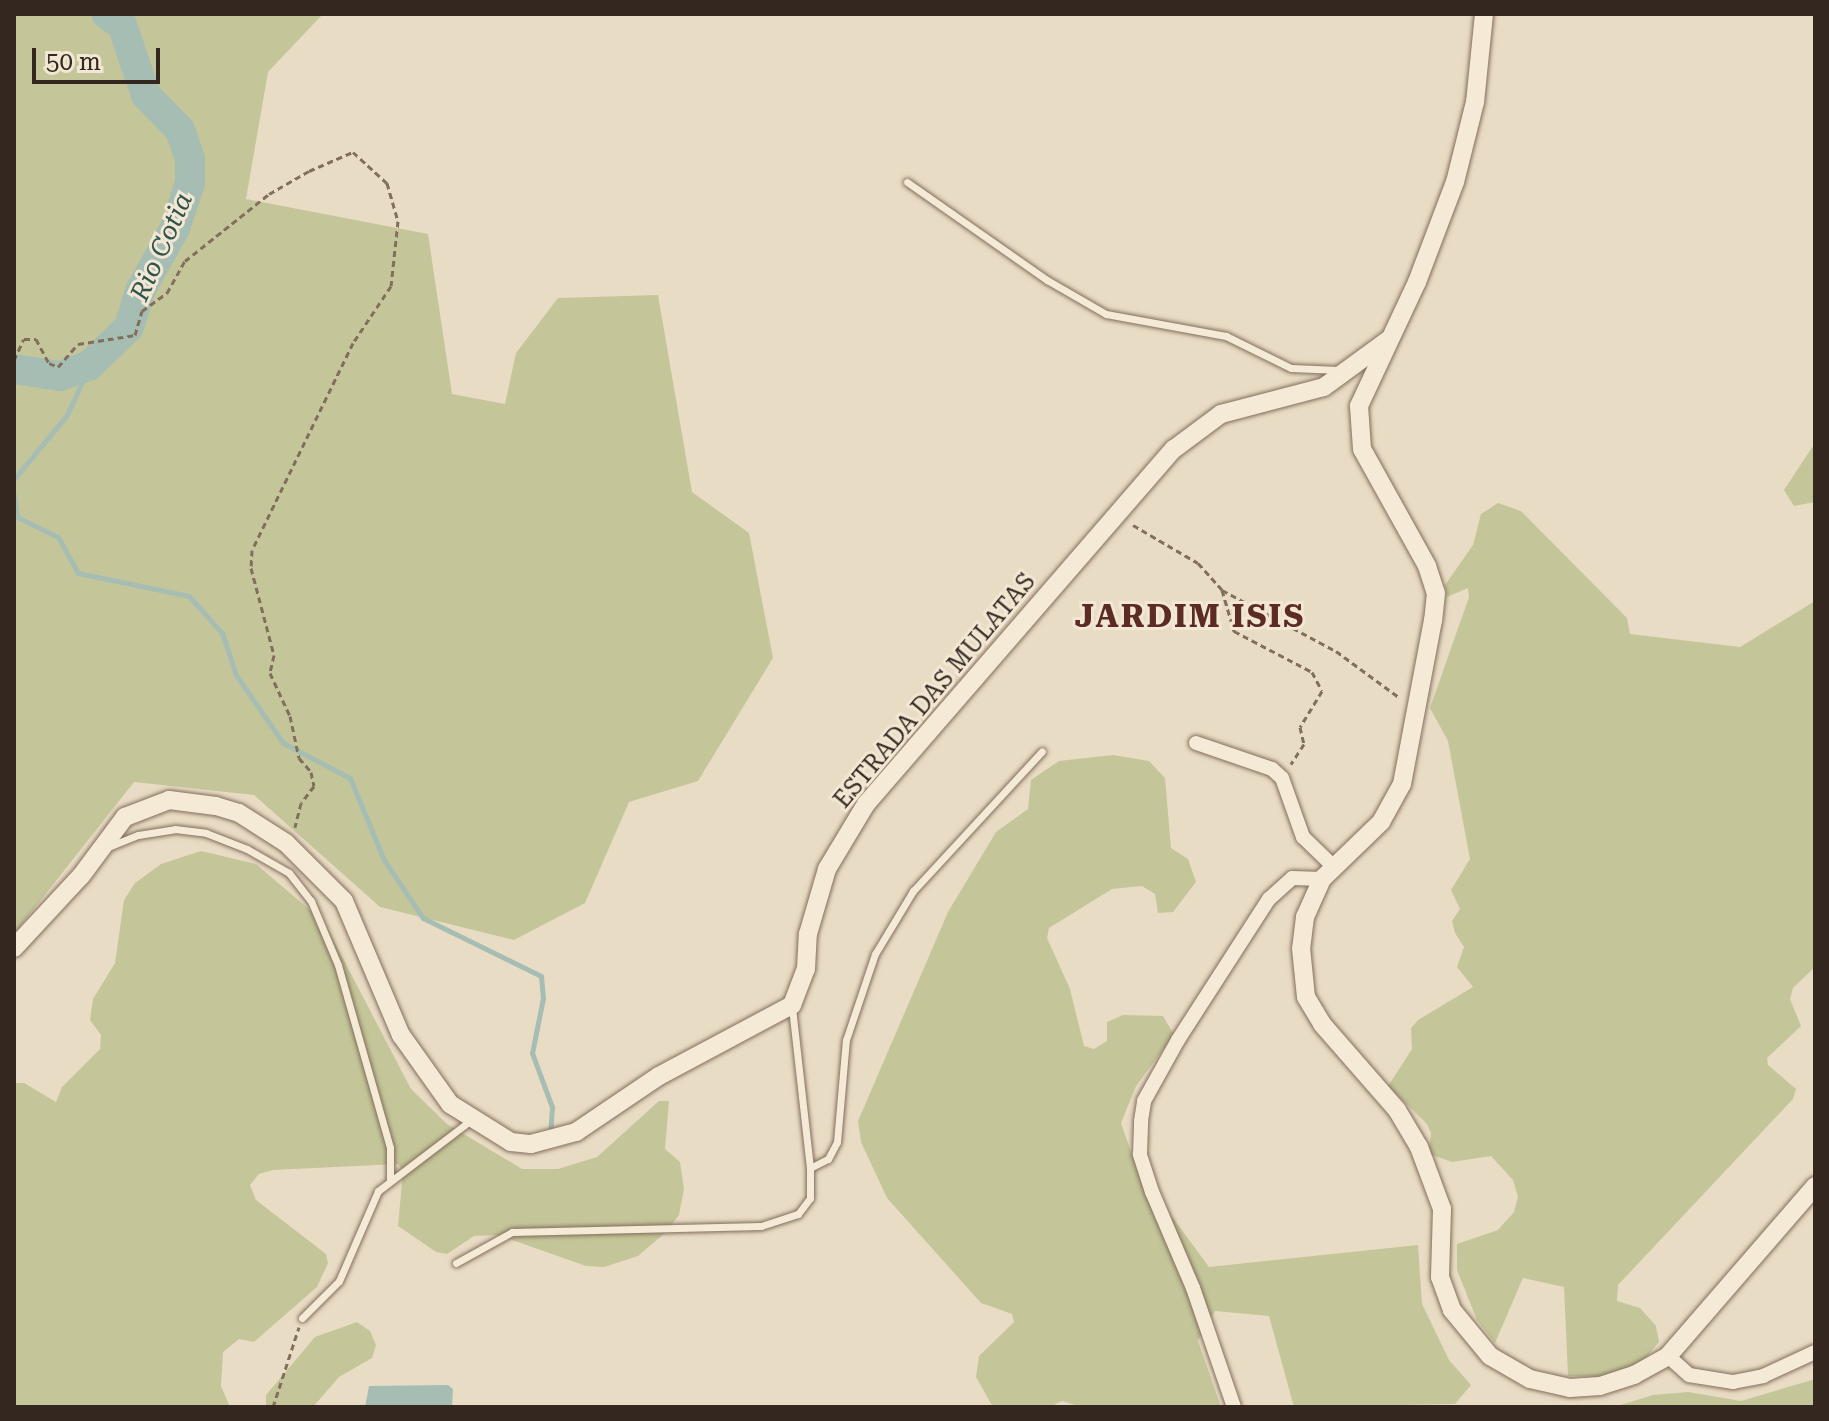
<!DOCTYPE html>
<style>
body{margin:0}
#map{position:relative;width:1829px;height:1421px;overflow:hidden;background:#e9dcc4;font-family:"Roboto Serif",serif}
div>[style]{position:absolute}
.green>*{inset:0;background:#c4c699}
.water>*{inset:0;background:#a6bdb4}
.stream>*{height:5px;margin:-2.5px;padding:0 2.5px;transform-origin:2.5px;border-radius:2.5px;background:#a6bdb4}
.river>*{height:30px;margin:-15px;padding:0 15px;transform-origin:15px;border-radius:15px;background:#a6bdb4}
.path>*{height:3px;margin-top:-1.5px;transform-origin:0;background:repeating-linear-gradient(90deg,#826e5c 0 6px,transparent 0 10px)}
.roads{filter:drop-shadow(0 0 2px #826e5c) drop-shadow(0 0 2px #826e5c)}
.service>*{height:7px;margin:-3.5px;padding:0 3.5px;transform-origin:3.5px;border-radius:3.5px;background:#f5ead6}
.minor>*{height:14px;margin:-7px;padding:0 7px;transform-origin:7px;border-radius:7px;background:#f5ead6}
.tertiary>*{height:18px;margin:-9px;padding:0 9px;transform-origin:9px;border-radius:9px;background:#f5ead6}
span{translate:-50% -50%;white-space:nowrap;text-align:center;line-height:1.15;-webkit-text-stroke:6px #f1e7d3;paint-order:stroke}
.street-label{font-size:24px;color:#33271f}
.water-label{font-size:26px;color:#30524d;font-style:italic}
.district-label{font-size:32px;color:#5c2b23;font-weight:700;letter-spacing:2px}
.frame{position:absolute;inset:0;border:16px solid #33271f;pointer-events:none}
.scale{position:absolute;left:32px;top:48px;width:128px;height:36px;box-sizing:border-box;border:4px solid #33271f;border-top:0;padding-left:10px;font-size:24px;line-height:28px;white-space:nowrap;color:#33271f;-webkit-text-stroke:6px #f1e7d3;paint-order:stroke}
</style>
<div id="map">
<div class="green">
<i style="clip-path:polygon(14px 14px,323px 14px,268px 72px,246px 199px,428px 234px,452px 394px,505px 404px,516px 353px,558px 298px,658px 295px,692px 492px,749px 533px,773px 658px,698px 781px,629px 802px,585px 903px,514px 940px,380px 907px,254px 795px,134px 782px,14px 934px)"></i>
<i style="clip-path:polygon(1815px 443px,1815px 502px,1794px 506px,1784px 490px)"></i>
<i style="clip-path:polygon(1498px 503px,1521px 511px,1627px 618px,1630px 634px,1740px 647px,1815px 601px,1815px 967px,1793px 988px,1790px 999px,1801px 1026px,1767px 1058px,1768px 1065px,1796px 1089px,1793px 1099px,1618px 1285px,1617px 1301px,1640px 1308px,1656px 1326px,1659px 1342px,1639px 1366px,1610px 1377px,1568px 1376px,1564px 1287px,1523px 1278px,1495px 1343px,1477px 1320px,1457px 1270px,1457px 1244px,1498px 1230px,1514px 1212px,1518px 1197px,1513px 1180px,1491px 1156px,1452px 1162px,1429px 1154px,1431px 1133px,1427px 1124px,1388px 1086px,1412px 1049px,1411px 1028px,1418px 1020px,1473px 987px,1457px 967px,1464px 947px,1455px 933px,1452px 921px,1460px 909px,1451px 890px,1470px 859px,1448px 741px,1430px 708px,1469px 597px,1468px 588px,1447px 597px,1445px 585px,1473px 545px,1481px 514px)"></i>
<i style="clip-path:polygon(1113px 755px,1149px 761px,1165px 778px,1171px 848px,1188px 859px,1196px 882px,1173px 912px,1158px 913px,1155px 894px,1142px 886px,1112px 889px,1049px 928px,1047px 938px,1070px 989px,1084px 1046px,1094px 1049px,1107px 1041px,1107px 1022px,1123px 1015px,1163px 1016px,1174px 1035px,1136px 1086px,1121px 1123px,1137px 1169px,1209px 1267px,1418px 1245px,1422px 1304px,1449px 1360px,1471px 1385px,1455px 1404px,1294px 1407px,1269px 1316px,1215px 1311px,1198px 1341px,1221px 1407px,1082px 1407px,1062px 1401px,1050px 1407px,993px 1407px,976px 1377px,979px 1356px,1014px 1322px,1012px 1314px,981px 1303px,887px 1198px,861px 1142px,858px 1121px,948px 912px,996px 832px,1028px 809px,1031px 780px,1059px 761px)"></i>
<i style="clip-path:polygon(201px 851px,256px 864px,324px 922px,411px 1089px,447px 1124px,522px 1169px,558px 1169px,597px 1157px,659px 1101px,669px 1101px,665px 1149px,680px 1162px,684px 1189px,679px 1215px,666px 1232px,638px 1256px,604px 1267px,586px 1266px,498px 1235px,474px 1236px,447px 1254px,436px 1252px,398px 1226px,403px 1171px,398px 1164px,273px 1170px,259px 1174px,250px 1185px,256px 1200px,326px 1254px,328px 1263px,317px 1287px,254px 1342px,239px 1339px,223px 1352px,221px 1386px,230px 1407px,14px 1407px,14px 1083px,24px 1083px,56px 1102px,62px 1087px,100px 1049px,101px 1035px,90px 1020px,93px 999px,115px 963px,124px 900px,135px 883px,161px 864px)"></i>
<i style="clip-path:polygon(357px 1322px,370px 1331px,376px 1345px,372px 1358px,339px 1377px,313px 1407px,266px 1407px,266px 1395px,315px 1337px)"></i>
<i style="clip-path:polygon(1815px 1379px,1815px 1407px,1614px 1407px,1653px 1395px,1688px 1392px,1741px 1401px)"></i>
</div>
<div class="water">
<i style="clip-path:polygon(448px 1385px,453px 1389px,452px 1407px,365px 1407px,369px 1386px)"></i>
</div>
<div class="stream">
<i style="left:14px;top:479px;width:83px;rotate:-50.4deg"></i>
<i style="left:67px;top:415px;width:55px;rotate:-65.3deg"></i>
<i style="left:14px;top:495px;width:22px;rotate:82deg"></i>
<i style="left:17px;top:517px;width:46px;rotate:26deg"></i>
<i style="left:58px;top:537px;width:41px;rotate:60.9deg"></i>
<i style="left:78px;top:573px;width:113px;rotate:11.7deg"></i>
<i style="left:189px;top:596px;width:50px;rotate:48.3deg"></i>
<i style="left:222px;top:633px;width:44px;rotate:71.6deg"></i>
<i style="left:236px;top:675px;width:83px;rotate:55.3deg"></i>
<i style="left:283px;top:743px;width:76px;rotate:27.6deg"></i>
<i style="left:350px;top:778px;width:89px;rotate:67.5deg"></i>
<i style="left:384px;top:860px;width:70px;rotate:56.1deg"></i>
<i style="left:423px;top:918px;width:131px;rotate:26.2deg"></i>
<i style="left:541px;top:976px;width:22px;rotate:85deg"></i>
<i style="left:543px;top:998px;width:56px;rotate:101.3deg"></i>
<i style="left:532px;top:1053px;width:58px;rotate:69.7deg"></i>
<i style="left:552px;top:1107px;width:26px;rotate:94deg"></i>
</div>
<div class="river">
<i style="left:14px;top:369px;width:47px;rotate:8.7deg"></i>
<i style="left:60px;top:376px;width:32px;rotate:-20deg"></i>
<i style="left:90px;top:365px;width:54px;rotate:-44.3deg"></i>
<i style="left:129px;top:327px;width:38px;rotate:-73deg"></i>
<i style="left:140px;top:291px;width:72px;rotate:-60.9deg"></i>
<i style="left:175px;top:228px;width:47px;rotate:-71.6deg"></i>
<i style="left:190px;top:183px;width:24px;rotate:-90deg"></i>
<i style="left:190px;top:159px;width:31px;rotate:-109deg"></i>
<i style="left:180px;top:130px;width:49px;rotate:-134.2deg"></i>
<i style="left:146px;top:95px;width:74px;rotate:-108.9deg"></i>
<i style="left:122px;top:25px;width:19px;rotate:-145deg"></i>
</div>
<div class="path">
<i style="left:14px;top:360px;width:23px;rotate:-65deg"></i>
<i style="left:24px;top:339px;width:12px"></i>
<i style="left:36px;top:339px;width:27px;rotate:62deg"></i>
<i style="left:49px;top:363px;width:10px;rotate:24deg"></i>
<i style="left:58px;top:367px;width:30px;rotate:-49deg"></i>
<i style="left:78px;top:344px;width:58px;rotate:-9deg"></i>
<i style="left:135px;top:335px;width:25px;rotate:-74deg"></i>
<i style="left:142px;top:311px;width:31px;rotate:-36deg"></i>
<i style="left:167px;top:293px;width:37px;rotate:-61deg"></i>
<i style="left:185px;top:261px;width:107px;rotate:-38.6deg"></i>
<i style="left:269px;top:194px;width:46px;rotate:-29.9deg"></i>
<i style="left:309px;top:171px;width:48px;rotate:-23.4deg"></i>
<i style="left:353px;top:152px;width:46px;rotate:42.4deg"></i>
<i style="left:387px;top:183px;width:40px;rotate:74deg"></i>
<i style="left:398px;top:221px;width:65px;rotate:96.1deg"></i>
<i style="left:391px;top:286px;width:69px;rotate:123.7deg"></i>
<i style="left:353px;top:343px;width:230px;rotate:116deg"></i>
<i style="left:252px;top:550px;width:18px;rotate:93deg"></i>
<i style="left:251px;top:568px;width:90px;rotate:75.2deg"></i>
<i style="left:274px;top:655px;width:18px;rotate:103deg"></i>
<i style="left:270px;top:673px;width:47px;rotate:65.1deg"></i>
<i style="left:290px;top:716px;width:43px;rotate:77.9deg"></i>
<i style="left:299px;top:758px;width:18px;rotate:49deg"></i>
<i style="left:311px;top:772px;width:14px;rotate:78deg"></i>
<i style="left:314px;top:786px;width:21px;rotate:127deg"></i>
<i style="left:301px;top:803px;width:25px;rotate:104deg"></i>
<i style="left:1133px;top:525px;width:75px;rotate:30.3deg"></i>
<i style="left:1198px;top:563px;width:36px;rotate:48deg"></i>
<i style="left:1222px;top:590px;width:129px;rotate:28.2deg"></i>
<i style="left:1336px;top:651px;width:79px;rotate:36.3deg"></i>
<i style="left:1222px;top:590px;width:43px;rotate:73.7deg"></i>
<i style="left:1234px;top:631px;width:88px;rotate:27.7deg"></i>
<i style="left:1312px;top:672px;width:21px;rotate:62deg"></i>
<i style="left:1322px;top:691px;width:42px;rotate:121.4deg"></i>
<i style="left:1300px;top:727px;width:17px;rotate:77deg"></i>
<i style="left:1304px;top:744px;width:24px;rotate:123deg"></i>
<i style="left:273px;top:1407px;width:84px;rotate:-72deg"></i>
</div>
<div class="roads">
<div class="service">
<i style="left:907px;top:182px;width:171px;rotate:35deg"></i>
<i style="left:1047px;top:280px;width:68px;rotate:30deg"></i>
<i style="left:1106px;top:314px;width:122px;rotate:10.4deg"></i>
<i style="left:1226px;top:336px;width:72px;rotate:26.2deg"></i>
<i style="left:1291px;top:368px;width:48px;rotate:2.4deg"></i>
<i style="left:108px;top:847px;width:32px;rotate:-22deg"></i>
<i style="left:138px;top:835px;width:37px;rotate:-9deg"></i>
<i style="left:175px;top:829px;width:31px;rotate:7deg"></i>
<i style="left:206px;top:833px;width:44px;rotate:21.3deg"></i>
<i style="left:247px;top:849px;width:48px;rotate:29.7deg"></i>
<i style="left:289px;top:873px;width:36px;rotate:52deg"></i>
<i style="left:311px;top:901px;width:69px;rotate:67.1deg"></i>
<i style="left:338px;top:965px;width:190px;rotate:74.1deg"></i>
<i style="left:390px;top:1148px;width:33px;rotate:90deg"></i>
<i style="left:810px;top:1168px;width:20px;rotate:-27deg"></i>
<i style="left:828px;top:1159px;width:19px;rotate:-62deg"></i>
<i style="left:837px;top:1142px;width:102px;rotate:-85deg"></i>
<i style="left:846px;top:1040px;width:91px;rotate:-71.4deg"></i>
<i style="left:875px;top:954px;width:74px;rotate:-58.9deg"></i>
<i style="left:913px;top:891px;width:190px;rotate:-47.3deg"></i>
<i style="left:456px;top:1263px;width:64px;rotate:-29deg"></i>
<i style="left:512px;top:1232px;width:249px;rotate:-1.4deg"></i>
<i style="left:761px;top:1226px;width:39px;rotate:-18deg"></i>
<i style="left:798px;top:1214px;width:20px;rotate:-53deg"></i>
<i style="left:810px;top:1198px;width:30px;rotate:-90deg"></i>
<i style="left:810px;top:1168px;width:162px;rotate:-96.4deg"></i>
<i style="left:302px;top:1318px;width:52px;rotate:-45deg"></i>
<i style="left:339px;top:1281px;width:98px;rotate:-66.6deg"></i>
<i style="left:378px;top:1191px;width:116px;rotate:-37.3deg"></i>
</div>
<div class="minor">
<i style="left:1196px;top:743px;width:80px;rotate:18.9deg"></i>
<i style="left:1272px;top:769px;width:13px;rotate:42deg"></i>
<i style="left:1282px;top:778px;width:63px;rotate:70.4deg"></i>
<i style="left:1303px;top:837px;width:45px;rotate:44.1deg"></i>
<i style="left:1668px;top:1356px;width:28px;rotate:42deg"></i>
<i style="left:1689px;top:1375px;width:45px;rotate:9deg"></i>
<i style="left:1733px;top:1382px;width:31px;rotate:-11deg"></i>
<i style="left:1763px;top:1376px;width:57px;rotate:-24.8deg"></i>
<i style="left:1234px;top:1407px;width:126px;rotate:-109deg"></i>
<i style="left:1193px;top:1288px;width:104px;rotate:-113.1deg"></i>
<i style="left:1152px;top:1192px;width:40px;rotate:-108deg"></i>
<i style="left:1140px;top:1154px;width:33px;rotate:-88deg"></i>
<i style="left:1141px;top:1121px;width:20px;rotate:-81deg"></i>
<i style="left:1144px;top:1101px;width:70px;rotate:-60.9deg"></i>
<i style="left:1178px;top:1040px;width:168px;rotate:-57.2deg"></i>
<i style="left:1269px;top:899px;width:31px;rotate:-42deg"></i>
<i style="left:1292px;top:878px;width:30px;rotate:2deg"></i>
</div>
<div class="tertiary">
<i style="left:1484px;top:14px;width:88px;rotate:95.8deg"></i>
<i style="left:1475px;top:102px;width:82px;rotate:104deg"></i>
<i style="left:1455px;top:182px;width:107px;rotate:110.8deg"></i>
<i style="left:1417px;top:282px;width:137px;rotate:115.1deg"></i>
<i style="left:1359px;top:406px;width:43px;rotate:86deg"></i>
<i style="left:1362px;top:449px;width:134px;rotate:60.9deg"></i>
<i style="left:1427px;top:566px;width:28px;rotate:72deg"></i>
<i style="left:1436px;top:593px;width:27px;rotate:96deg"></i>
<i style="left:1433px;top:620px;width:167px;rotate:100.7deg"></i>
<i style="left:1402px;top:784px;width:43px;rotate:118.9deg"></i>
<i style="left:1381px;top:822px;width:82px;rotate:136deg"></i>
<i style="left:1322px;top:879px;width:42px;rotate:114.1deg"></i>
<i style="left:1305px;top:917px;width:31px;rotate:97deg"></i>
<i style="left:1301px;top:948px;width:49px;rotate:84.2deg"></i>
<i style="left:1306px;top:997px;width:31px;rotate:59deg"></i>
<i style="left:1322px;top:1024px;width:114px;rotate:48.9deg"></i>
<i style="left:1397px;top:1110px;width:43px;rotate:59.3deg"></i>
<i style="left:1419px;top:1147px;width:66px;rotate:69.6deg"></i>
<i style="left:1442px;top:1209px;width:68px;rotate:91.7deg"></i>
<i style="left:1440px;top:1277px;width:35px;rotate:70deg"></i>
<i style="left:1452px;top:1310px;width:60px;rotate:50.4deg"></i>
<i style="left:1490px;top:1356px;width:46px;rotate:29.9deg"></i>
<i style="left:1530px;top:1379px;width:41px;rotate:12.7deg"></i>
<i style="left:1570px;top:1388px;width:30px;rotate:-4deg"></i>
<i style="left:1600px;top:1386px;width:36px;rotate:-18deg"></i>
<i style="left:1634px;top:1375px;width:39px;rotate:-29deg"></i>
<i style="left:1668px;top:1356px;width:225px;rotate:-49.1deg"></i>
<i style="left:14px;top:948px;width:98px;rotate:-47.1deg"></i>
<i style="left:81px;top:876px;width:74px;rotate:-53.3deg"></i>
<i style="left:125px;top:817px;width:47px;rotate:-21.1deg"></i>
<i style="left:169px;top:800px;width:47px;rotate:7.3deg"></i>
<i style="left:216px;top:806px;width:24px;rotate:17deg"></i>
<i style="left:239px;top:813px;width:56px;rotate:32.6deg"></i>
<i style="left:286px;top:843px;width:82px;rotate:45deg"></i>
<i style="left:344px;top:901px;width:146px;rotate:67deg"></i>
<i style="left:401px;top:1035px;width:85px;rotate:54.6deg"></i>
<i style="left:450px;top:1104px;width:72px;rotate:31.9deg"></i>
<i style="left:511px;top:1142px;width:20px;rotate:6deg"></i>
<i style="left:531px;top:1144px;width:47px;rotate:-14.9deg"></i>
<i style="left:576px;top:1132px;width:100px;rotate:-34deg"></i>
<i style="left:659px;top:1076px;width:151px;rotate:-28.1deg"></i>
<i style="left:792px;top:1005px;width:39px;rotate:-69deg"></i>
<i style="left:806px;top:969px;width:35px;rotate:-87deg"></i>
<i style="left:808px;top:934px;width:68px;rotate:-73.7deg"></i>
<i style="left:827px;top:869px;width:76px;rotate:-59deg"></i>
<i style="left:866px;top:804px;width:470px;rotate:-49.1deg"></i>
<i style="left:1174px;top:449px;width:59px;rotate:-36.7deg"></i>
<i style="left:1221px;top:414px;width:106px;rotate:-14.7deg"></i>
<i style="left:1324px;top:387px;width:79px;rotate:-36.3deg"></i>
</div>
</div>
<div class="street-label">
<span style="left:935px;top:691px;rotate:-50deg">ESTRADA DAS MULATAS</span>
</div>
<div class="water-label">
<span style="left:162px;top:247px;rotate:-66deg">Rio Cotia</span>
</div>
<div class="district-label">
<span style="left:1190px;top:616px">JARDIM ISIS</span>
</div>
<div class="frame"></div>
<div class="scale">50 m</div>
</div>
